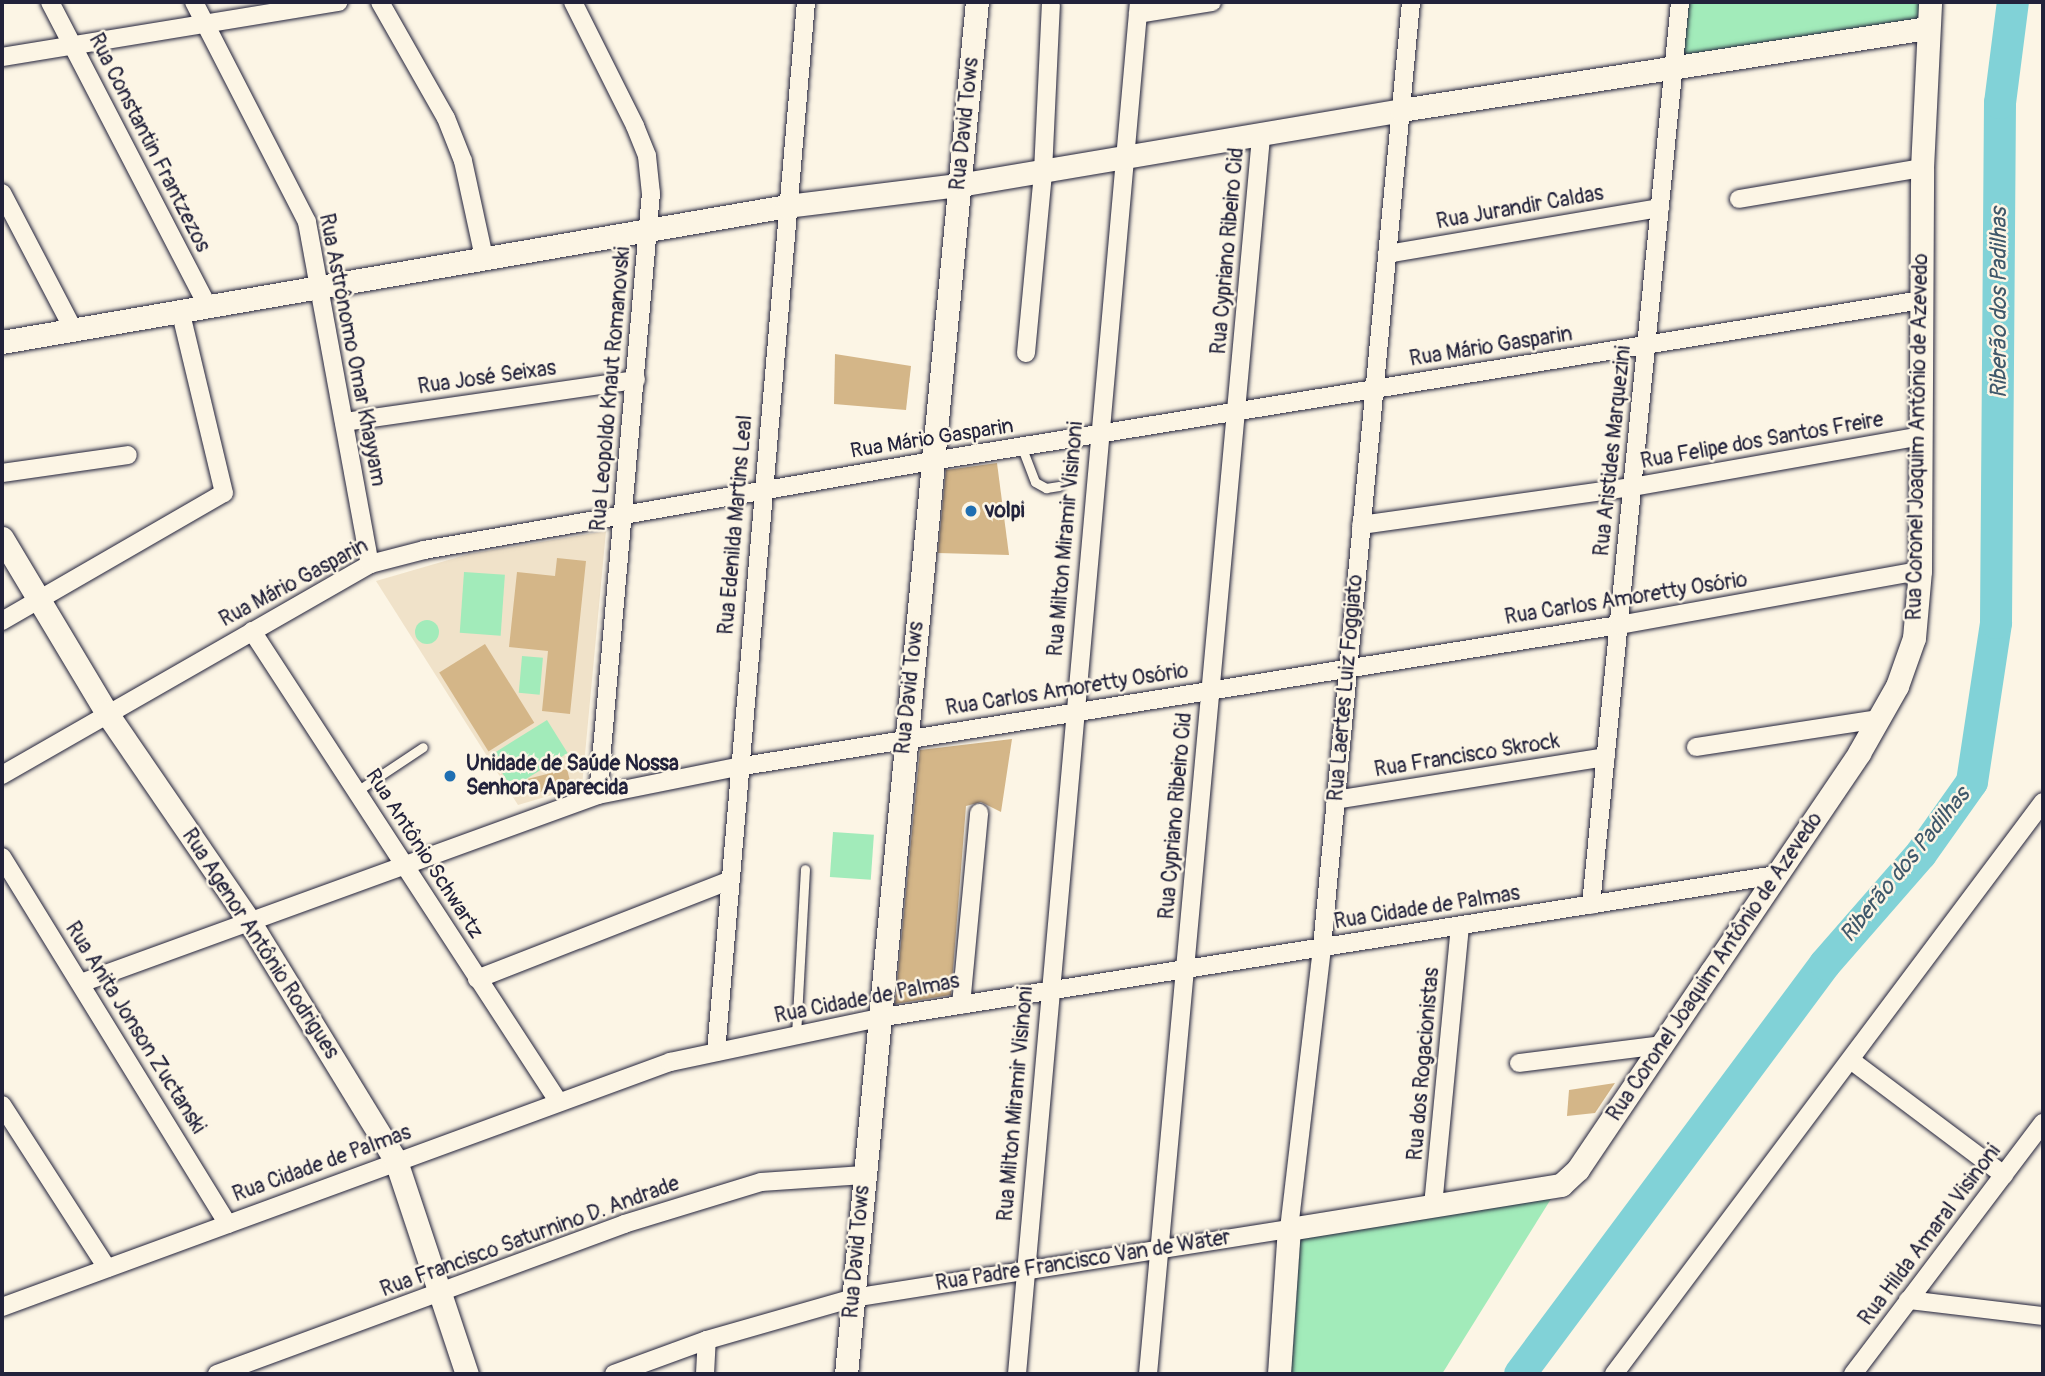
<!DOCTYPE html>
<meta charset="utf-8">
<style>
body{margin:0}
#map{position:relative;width:2045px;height:1376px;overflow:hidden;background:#fcf5e5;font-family:Pangolin,sans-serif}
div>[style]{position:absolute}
.built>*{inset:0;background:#f0e2c9}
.green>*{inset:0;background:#a2ebba;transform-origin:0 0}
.round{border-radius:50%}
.river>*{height:32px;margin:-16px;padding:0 16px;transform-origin:16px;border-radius:16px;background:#81d2d7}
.building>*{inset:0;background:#d4b688;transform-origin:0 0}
.roads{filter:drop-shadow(0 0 2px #22223b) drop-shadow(0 0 2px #22223b)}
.service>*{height:9px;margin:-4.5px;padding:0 4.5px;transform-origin:4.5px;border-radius:4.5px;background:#fcf5e5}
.minor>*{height:18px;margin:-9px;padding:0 9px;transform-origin:9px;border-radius:9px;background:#fcf5e5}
.tertiary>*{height:23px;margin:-11.5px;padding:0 11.5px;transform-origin:11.5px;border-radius:11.5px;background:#fcf5e5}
.dots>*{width:19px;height:19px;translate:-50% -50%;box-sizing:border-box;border:4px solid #fcf5e5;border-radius:50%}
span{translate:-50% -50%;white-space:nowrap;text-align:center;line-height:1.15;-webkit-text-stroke:5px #fcf5e5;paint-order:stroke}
.street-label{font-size:21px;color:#22223b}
.poi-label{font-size:21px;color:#22223b;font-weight:700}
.left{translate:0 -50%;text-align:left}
.water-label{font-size:23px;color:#3e576a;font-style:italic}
.frame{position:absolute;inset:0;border:4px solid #22223b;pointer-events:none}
</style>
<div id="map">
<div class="built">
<i style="clip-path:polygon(606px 531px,582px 786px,518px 805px,376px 581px,469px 554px)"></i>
</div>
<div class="green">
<i style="clip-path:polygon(1686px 2px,1923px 2px,1922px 19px,1681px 56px)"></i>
<i style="left:464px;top:572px;width:41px;height:61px;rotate:4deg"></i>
<i class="round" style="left:415px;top:620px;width:24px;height:24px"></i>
<i style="left:522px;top:656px;width:21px;height:37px;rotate:5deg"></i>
<i style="left:547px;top:720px;width:39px;height:66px;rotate:58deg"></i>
<i style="left:833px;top:832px;width:41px;height:45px;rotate:4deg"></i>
<i style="clip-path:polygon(1554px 1194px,1442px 1374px,1282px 1374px,1291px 1236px)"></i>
</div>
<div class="river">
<i style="left:1520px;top:1374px;width:511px;rotate:-53.35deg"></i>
<i style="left:1825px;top:964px;width:146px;rotate:-48.9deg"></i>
<i style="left:1921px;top:854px;width:88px;rotate:-54.7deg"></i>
<i style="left:1972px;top:782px;width:161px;rotate:-81.4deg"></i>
<i style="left:1996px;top:623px;width:520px;rotate:-89.56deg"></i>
<i style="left:2000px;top:103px;width:102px;rotate:-82.7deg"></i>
</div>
<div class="building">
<i style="clip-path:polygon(835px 354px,911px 366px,906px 410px,834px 404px)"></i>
<i style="clip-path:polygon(997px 463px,1009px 555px,938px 553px,946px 470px)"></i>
<i style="clip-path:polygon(557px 558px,586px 561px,570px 714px,542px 711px,548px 651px,509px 647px,517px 572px,555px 576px)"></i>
<i style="left:485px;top:644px;width:93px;height:54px;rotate:58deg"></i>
<i style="clip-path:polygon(1012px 739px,1001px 812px,981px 802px,966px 806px,951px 995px,895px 1004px,920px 750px)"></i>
<i style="left:567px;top:769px;width:16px;height:40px;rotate:76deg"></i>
<i style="clip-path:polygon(1615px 1083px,1595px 1113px,1567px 1116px,1569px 1090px)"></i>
</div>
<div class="roads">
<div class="service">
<i style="left:1022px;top:448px;width:36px;rotate:69deg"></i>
<i style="left:1035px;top:482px;width:13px;rotate:29deg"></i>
<i style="left:1046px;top:488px;width:13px;rotate:-9deg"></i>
<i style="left:357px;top:791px;width:79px;rotate:-33.7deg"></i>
<i style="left:796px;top:1035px;width:166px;rotate:-86.9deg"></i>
</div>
<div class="minor">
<i style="left:50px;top:2px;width:341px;rotate:62.6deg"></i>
<i style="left:194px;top:2px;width:247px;rotate:62.8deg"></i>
<i style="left:307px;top:222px;width:348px;rotate:79.6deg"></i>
<i style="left:380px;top:2px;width:133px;rotate:60.4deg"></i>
<i style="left:446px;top:118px;width:46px;rotate:68.4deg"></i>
<i style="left:463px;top:161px;width:98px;rotate:77.7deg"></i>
<i style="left:573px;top:2px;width:139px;rotate:63.4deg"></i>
<i style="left:635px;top:126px;width:32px;rotate:68deg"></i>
<i style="left:647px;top:156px;width:37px;rotate:84deg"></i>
<i style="left:651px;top:193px;width:604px;rotate:95.03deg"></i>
<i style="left:1138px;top:14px;width:75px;rotate:-9.2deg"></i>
<i style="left:2px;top:57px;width:341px;rotate:-9.3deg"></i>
<i style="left:2px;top:193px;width:153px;rotate:62.4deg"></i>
<i style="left:1739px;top:199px;width:186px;rotate:-9.6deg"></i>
<i style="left:1387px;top:254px;width:277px;rotate:-9.6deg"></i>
<i style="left:1026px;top:353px;width:182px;rotate:-84.6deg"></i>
<i style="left:1043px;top:172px;width:167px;rotate:-87.3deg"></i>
<i style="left:344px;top:422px;width:295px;rotate:-8.2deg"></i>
<i style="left:2px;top:473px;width:127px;rotate:-8.1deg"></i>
<i style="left:1361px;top:525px;width:274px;rotate:-8deg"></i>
<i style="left:1632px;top:487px;width:293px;rotate:-10deg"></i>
<i style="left:2px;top:621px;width:256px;rotate:-30deg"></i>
<i style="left:224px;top:493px;width:188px;rotate:-103.5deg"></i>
<i style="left:252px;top:631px;width:561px;rotate:56.93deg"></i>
<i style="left:1696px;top:747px;width:186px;rotate:-8.7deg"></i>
<i style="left:2px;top:775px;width:424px;rotate:-29.8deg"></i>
<i style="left:370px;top:564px;width:56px;rotate:-14.5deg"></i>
<i style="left:424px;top:550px;width:516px;rotate:-9.94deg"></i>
<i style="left:932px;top:461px;width:1003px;rotate:-9.24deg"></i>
<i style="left:1335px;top:800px;width:274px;rotate:-9deg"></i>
<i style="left:2px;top:857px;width:431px;rotate:58.4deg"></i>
<i style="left:1591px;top:905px;width:907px;rotate:-84.37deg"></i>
<i style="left:477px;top:979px;width:270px;rotate:-21.3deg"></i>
<i style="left:81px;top:983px;width:550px;rotate:-19.98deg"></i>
<i style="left:598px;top:795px;width:142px;rotate:-11.4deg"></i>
<i style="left:737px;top:767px;width:893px;rotate:-9.15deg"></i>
<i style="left:1619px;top:625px;width:306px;rotate:-10.2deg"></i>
<i style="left:961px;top:1005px;width:193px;rotate:-84.6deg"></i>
<i style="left:716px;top:1052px;width:1054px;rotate:-85.1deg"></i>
<i style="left:1852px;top:1061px;width:190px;rotate:36.9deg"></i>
<i style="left:1519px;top:1063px;width:144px;rotate:-7.2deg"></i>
<i style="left:2px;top:1105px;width:194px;rotate:57.2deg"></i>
<i style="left:1433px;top:1206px;width:281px;rotate:-84.5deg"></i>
<i style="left:1908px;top:1300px;width:136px;rotate:6.8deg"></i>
<i style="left:2px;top:1307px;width:712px;rotate:-20.14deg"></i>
<i style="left:670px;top:1062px;width:213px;rotate:-11.9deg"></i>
<i style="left:878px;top:1018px;width:909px;rotate:-9.05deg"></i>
<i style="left:217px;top:1374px;width:434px;rotate:-20.2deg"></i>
<i style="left:624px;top:1224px;width:143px;rotate:-17deg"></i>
<i style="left:761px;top:1182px;width:103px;rotate:-3.9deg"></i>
<i style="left:614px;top:1374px;width:99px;rotate:-20.1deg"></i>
<i style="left:707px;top:1340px;width:152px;rotate:-16deg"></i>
<i style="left:853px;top:1298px;width:441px;rotate:-9deg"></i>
<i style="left:1289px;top:1229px;width:284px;rotate:-83.3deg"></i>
<i style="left:1322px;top:947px;width:949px;rotate:-84.62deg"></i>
<i style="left:705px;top:1374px;width:34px;rotate:-87deg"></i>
<i style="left:1017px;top:1374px;width:1377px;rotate:-84.92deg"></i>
<i style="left:1148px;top:1374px;width:1243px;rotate:-84.78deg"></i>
<i style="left:1614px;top:1374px;width:715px;rotate:-53.13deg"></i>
<i style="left:1853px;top:1374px;width:315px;rotate:-52.9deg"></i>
</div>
<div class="tertiary">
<i style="left:2px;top:342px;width:797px;rotate:-9.83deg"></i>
<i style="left:787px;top:206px;width:173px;rotate:-7deg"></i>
<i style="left:959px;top:185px;width:448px;rotate:-9.6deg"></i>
<i style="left:1401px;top:110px;width:532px;rotate:-8.86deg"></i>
<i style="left:2px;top:538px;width:203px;rotate:59.1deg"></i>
<i style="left:106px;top:712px;width:253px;rotate:55.6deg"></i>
<i style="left:249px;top:921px;width:281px;rotate:58.5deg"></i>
<i style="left:396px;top:1161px;width:225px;rotate:71.6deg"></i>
<i style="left:846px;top:1374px;width:1378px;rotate:-84.55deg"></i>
<i style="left:1279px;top:1374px;width:145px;rotate:-86.1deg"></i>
<i style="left:1289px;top:1229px;width:276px;rotate:-9.2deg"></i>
<i style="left:1561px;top:1185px;width:23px;rotate:-43deg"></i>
<i style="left:1578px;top:1169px;width:238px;rotate:-56deg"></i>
<i style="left:1711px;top:972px;width:264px;rotate:-55.9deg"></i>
<i style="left:1859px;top:753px;width:77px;rotate:-60.4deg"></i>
<i style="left:1897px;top:686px;width:51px;rotate:-70.5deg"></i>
<i style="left:1914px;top:638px;width:67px;rotate:-84.9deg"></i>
<i style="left:1920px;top:571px;width:403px;rotate:-89.7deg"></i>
<i style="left:1922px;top:168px;width:166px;rotate:-87.2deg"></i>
</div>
</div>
<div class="dots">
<i style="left:971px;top:511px;background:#1f6fb2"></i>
<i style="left:450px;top:776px;background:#1f6fb2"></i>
</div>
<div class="street-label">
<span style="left:965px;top:124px;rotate:-84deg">Rua David Tows</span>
<span style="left:149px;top:143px;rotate:63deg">Rua Constantin Frantzezos</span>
<span style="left:1520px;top:208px;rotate:-10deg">Rua Jurandir Caldas</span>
<span style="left:1228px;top:251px;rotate:-85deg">Rua Cypriano Ribeiro Cid</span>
<span style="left:1491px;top:347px;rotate:-9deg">Rua Mário Gasparin</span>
<span style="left:352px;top:350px;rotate:79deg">Rua Astrônomo Omar Khayyam</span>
<span style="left:487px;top:378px;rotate:-8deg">Rua José Seixas</span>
<span style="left:611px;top:389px;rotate:-85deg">Rua Leopoldo Knaut Romanovski</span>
<span style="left:1918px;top:437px;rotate:-89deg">Rua Coronel Joaquim Antônio de Azevedo</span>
<span style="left:932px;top:439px;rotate:-9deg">Rua Mário Gasparin</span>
<span style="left:1762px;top:441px;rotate:-10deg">Rua Felipe dos Santos Freire</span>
<span style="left:1613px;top:451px;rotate:-84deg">Rua Aristides Marquezini</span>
<span style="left:736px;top:525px;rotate:-85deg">Rua Edenilda Martins Leal</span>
<span style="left:1066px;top:539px;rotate:-85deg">Rua Milton Miramir Visinoni</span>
<span style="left:294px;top:583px;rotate:-28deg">Rua Mário Gasparin</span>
<span style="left:1626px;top:599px;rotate:-9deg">Rua Carlos Amoretty Osório</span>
<span style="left:910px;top:688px;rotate:-84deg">Rua David Tows</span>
<span style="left:1346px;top:688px;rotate:-85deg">Rua Laertes Luiz Foggiato</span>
<span style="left:1067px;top:690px;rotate:-9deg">Rua Carlos Amoretty Osório</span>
<span style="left:1467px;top:756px;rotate:-9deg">Rua Francisco Skrock</span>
<span style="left:1176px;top:816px;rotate:-85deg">Rua Cypriano Ribeiro Cid</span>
<span style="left:424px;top:854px;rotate:57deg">Rua Antônio Schwartz</span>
<span style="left:1427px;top:908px;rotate:-9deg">Rua Cidade de Palmas</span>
<span style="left:260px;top:944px;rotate:57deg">Rua Agenor Antônio Rodrigues</span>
<span style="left:1715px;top:967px;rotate:-56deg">Rua Coronel Joaquim Antônio de Azevedo</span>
<span style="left:867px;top:999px;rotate:-11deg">Rua Cidade de Palmas</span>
<span style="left:135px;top:1028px;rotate:58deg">Rua Anita Jonson Zuctanski</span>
<span style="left:1424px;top:1064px;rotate:-85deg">Rua dos Rogacionistas</span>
<span style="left:1016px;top:1104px;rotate:-85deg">Rua Milton Miramir Visinoni</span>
<span style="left:322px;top:1164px;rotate:-20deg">Rua Cidade de Palmas</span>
<span style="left:1930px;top:1235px;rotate:-53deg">Rua Hilda Amaral Visinoni</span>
<span style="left:530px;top:1237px;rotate:-20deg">Rua Francisco Saturnino D. Andrade</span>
<span style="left:857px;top:1252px;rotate:-85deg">Rua David Tows</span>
<span style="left:1083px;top:1261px;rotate:-9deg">Rua Padre Francisco Van de Water</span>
</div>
<div class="poi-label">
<span class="left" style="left:985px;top:511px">volpi</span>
<span class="left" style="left:466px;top:776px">Unidade de Saúde Nossa<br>Senhora Aparecida</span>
</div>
<div class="water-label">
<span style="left:1999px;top:303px;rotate:-90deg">Riberão dos Padilhas</span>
<span style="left:1905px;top:865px;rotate:-51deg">Riberão dos Padilhas</span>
</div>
<div class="frame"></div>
</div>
